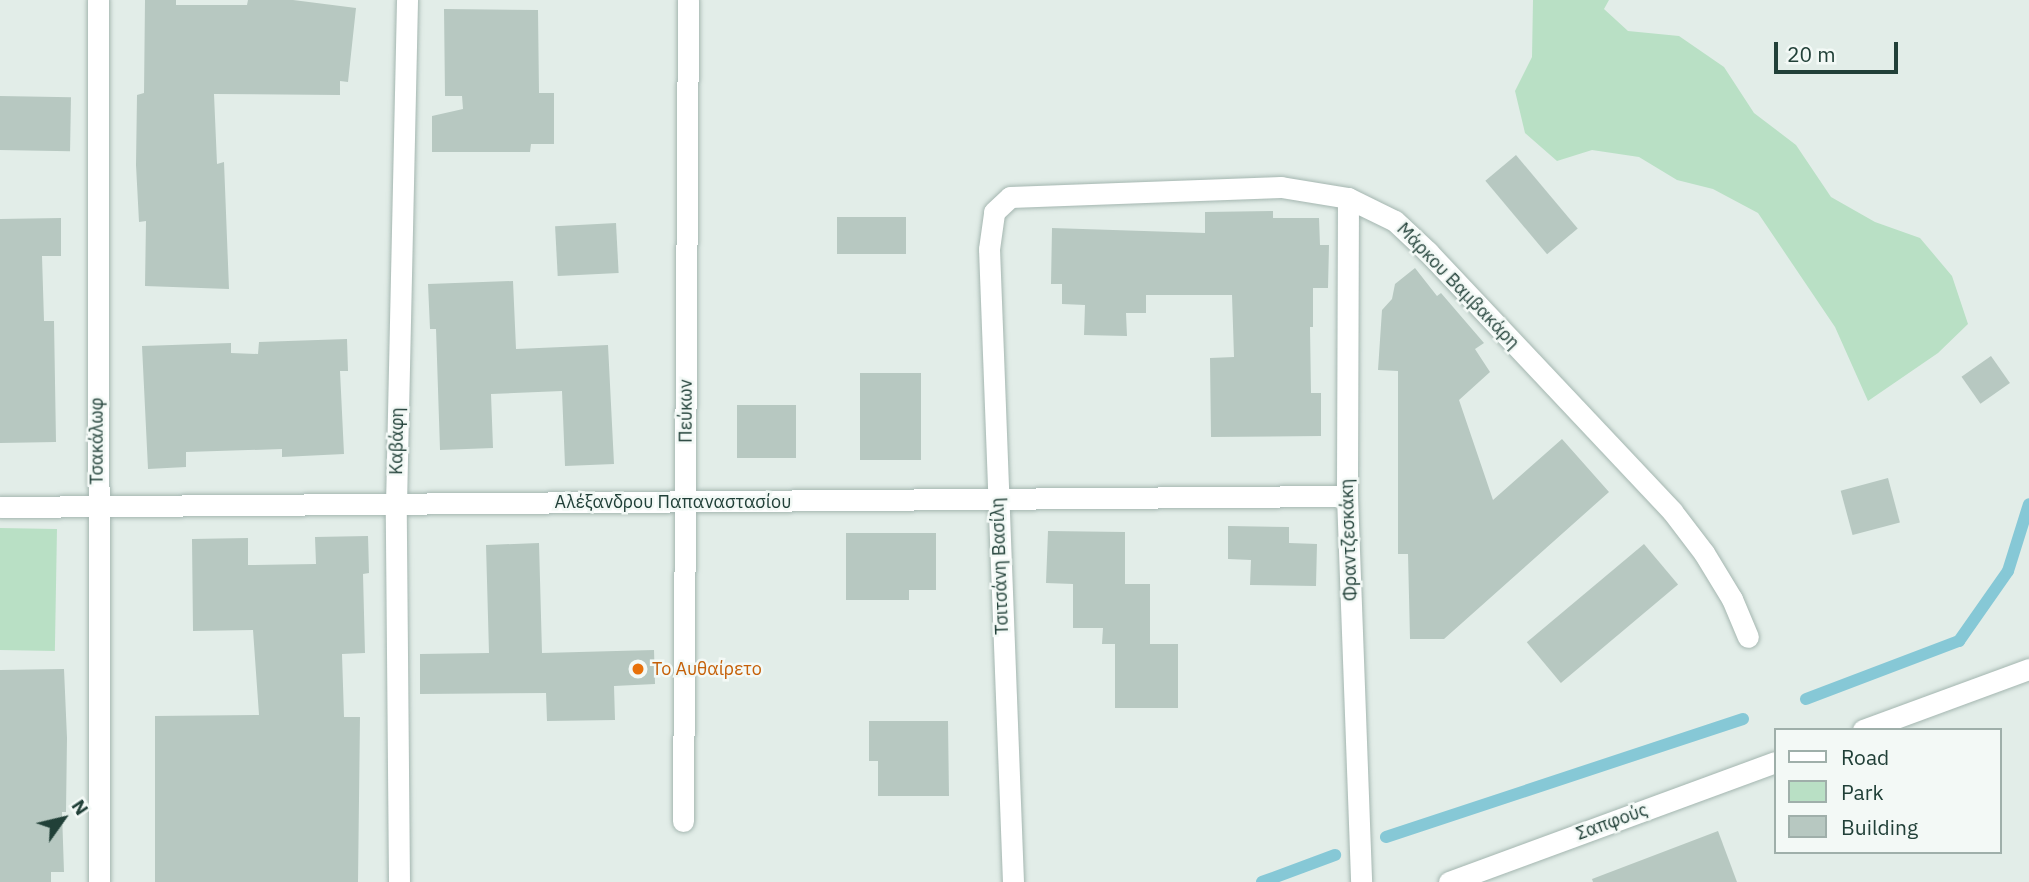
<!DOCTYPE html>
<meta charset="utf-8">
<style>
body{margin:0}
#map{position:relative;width:2029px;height:882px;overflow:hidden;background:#e2ede8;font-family:"IBM Plex Sans",sans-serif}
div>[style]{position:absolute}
.green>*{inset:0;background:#b9e0c5;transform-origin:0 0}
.stream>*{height:12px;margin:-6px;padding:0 6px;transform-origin:6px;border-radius:6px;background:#86c8d6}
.building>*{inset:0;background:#b7c8c1;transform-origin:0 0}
.roads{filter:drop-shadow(0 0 2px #a4b6b0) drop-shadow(0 0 2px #a4b6b0)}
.street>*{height:21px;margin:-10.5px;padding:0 10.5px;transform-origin:10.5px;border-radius:10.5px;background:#fff}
.dots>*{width:19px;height:19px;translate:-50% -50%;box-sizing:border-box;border:4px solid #f3f9f6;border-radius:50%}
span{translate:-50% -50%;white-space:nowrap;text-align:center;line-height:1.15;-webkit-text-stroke:5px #f3f9f6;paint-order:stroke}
.street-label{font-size:18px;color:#214038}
.food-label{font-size:18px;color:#c56008}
.left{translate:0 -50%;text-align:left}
.legend{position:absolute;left:1774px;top:728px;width:228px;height:126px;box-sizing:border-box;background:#f3f9f6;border:2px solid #9fafaa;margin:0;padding:9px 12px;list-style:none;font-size:21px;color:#214038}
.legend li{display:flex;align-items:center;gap:14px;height:35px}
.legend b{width:35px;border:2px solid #9fafaa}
.north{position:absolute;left:28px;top:784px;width:70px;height:70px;-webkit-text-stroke:5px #f3f9f6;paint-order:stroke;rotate:56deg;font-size:19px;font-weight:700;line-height:28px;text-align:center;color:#214038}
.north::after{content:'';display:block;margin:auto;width:24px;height:32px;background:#214038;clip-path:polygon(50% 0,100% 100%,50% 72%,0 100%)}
.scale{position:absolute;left:1774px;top:42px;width:124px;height:32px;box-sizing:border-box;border:4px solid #214038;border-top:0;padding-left:9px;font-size:21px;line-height:24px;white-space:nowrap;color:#214038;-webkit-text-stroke:5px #f3f9f6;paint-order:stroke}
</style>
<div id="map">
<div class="green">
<i style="clip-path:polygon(1533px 0,1609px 0,1604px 9px,1628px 31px,1679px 36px,1724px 67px,1754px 113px,1796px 145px,1831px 197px,1875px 222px,1920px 238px,1952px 276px,1968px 324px,1938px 353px,1868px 401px,1835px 327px,1758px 213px,1713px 189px,1677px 180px,1639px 157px,1592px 150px,1557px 161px,1525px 133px,1515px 91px,1532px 57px)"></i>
<i style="left:0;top:528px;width:57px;height:122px;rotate:1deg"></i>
</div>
<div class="stream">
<i style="left:1806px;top:699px;width:164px;rotate:-20.8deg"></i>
<i style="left:1959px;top:641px;width:85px;rotate:-55deg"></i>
<i style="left:2008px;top:571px;width:70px;rotate:-72.6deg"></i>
<i style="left:1386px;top:837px;width:376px;rotate:-18.3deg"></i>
<i style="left:1262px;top:882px;width:78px;rotate:-20.3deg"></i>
</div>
<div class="building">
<i style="clip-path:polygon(145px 0,176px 0,176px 5px,247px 5px,248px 0,293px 0,356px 8px,348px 82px,340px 81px,340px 95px,214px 94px,217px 164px,224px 162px,229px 289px,145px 286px,146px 221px,139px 222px,136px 165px,137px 95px,144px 93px)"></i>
<i style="clip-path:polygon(444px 9px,538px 10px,539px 93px,554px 93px,554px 144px,531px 144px,530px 152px,432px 152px,432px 116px,463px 109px,462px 96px,445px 96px)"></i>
<i style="left:0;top:96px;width:71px;height:54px;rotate:1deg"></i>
<i style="left:1516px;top:155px;width:96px;height:40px;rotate:50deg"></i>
<i style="clip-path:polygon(1273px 211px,1273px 218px,1319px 218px,1320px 245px,1329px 245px,1328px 288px,1313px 288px,1313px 327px,1310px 327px,1311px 393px,1321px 393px,1321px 436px,1211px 437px,1210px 358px,1234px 357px,1232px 295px,1146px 295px,1146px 313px,1126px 313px,1127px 336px,1084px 335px,1085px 305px,1062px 304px,1062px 284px,1051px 284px,1052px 228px,1205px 233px,1205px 212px)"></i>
<i style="left:837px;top:217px;width:69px;height:37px"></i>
<i style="clip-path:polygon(61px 218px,61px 256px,42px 256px,44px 321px,54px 321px,56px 442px,0 443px,0 219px)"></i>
<i style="left:616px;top:223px;width:50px;height:61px;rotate:87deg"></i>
<i style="clip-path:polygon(1415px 268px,1437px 296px,1441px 293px,1484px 343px,1475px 349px,1490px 372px,1459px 400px,1493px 500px,1562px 439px,1609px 492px,1444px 639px,1410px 639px,1408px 554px,1398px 554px,1398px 371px,1378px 370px,1382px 310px,1392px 299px,1395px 284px)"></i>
<i style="clip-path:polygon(513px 281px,516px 349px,608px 345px,614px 464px,565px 466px,562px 391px,491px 394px,493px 448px,440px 450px,436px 329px,430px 329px,428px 284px)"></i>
<i style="clip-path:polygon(347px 339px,348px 371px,340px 371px,344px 454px,282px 457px,282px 449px,186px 452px,186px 467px,148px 469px,142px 346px,231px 343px,231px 353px,258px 354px,259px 342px)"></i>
<i style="left:1991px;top:356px;width:33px;height:36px;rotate:55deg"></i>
<i style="left:860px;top:373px;width:61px;height:87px"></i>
<i style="left:796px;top:405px;width:53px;height:59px;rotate:90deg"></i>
<i style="left:1888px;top:478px;width:46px;height:49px;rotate:75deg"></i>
<i style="clip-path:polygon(1228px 526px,1289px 527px,1289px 543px,1317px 544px,1316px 586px,1250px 585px,1251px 560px,1228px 559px)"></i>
<i style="clip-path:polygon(1048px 531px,1125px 532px,1125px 584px,1150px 584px,1150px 644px,1178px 644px,1178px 708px,1115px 708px,1115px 644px,1102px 644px,1103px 628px,1073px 628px,1073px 584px,1046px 583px)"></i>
<i style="clip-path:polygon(846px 533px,936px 533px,936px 590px,909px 590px,909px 600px,846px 600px)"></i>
<i style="clip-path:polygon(368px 536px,369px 573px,363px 574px,365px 653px,342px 654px,344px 717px,360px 717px,358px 882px,155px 882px,155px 716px,259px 715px,253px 630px,193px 631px,192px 539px,248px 538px,248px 565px,316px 564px,315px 537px)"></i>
<i style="clip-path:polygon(539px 543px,542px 653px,654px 650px,655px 684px,614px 686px,615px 720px,547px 721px,546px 693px,420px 694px,420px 654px,489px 653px,486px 545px)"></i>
<i style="left:1644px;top:544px;width:53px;height:153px;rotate:50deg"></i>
<i style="clip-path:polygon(64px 669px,67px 738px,66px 812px,62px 812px,64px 872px,51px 872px,51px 882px,0 882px,0 670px)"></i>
<i style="clip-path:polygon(869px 721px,948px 721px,949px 796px,878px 796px,878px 761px,869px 761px)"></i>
<i style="clip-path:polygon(1718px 831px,1737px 882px,1593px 882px,1592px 879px)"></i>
</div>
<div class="roads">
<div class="street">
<i style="left:98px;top:0;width:882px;rotate:89.94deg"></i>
<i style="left:1348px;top:198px;width:298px;rotate:90.2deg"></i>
<i style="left:1347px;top:496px;width:386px;rotate:87.9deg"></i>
<i style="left:0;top:507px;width:1347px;rotate:-0.47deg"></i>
<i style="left:1863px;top:730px;width:177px;rotate:-20.2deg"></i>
<i style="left:683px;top:821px;width:821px;rotate:-89.65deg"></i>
<i style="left:399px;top:882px;width:377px;rotate:-90.5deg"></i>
<i style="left:396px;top:505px;width:505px;rotate:-88.75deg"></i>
<i style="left:1013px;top:882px;width:633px;rotate:-92.17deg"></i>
<i style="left:989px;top:249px;width:37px;rotate:-82deg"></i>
<i style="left:994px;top:212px;width:22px;rotate:-43deg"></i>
<i style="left:1010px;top:197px;width:271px;rotate:-2.1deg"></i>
<i style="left:1281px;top:187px;width:68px;rotate:9.3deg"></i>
<i style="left:1348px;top:198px;width:52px;rotate:26.1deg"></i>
<i style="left:1395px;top:221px;width:45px;rotate:43.2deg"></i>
<i style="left:1428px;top:252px;width:356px;rotate:46.7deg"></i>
<i style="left:1672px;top:511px;width:53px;rotate:52.7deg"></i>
<i style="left:1704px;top:553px;width:54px;rotate:58.7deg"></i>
<i style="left:1732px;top:599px;width:41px;rotate:67.2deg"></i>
<i style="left:1449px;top:882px;width:347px;rotate:-20.2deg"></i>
</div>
</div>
<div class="dots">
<i style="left:638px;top:669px;background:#e8710a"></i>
</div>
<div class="street-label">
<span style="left:1458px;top:286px;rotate:46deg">Μάρκου Βαμβακάρη</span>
<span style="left:686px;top:411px;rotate:-90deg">Πεύκων</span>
<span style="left:97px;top:441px;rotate:-90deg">Τσακάλωφ</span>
<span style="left:397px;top:441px;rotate:-89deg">Καβάφη</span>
<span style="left:673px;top:502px">Αλέξανδρου Παπαναστασίου</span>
<span style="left:1349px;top:540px;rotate:-92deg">Φραντζεσκάκη</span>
<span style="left:1000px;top:566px;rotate:-92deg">Τσιτσάνη Βασίλη</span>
<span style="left:1612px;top:822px;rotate:-20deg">Σαπφούς</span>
</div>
<div class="food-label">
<span class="left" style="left:652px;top:669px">Το Αυθαίρετο</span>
</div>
<ul class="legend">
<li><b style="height:9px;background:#fff"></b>Road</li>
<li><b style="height:19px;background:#b9e0c5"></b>Park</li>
<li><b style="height:19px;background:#b7c8c1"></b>Building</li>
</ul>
<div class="north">N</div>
<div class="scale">20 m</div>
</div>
